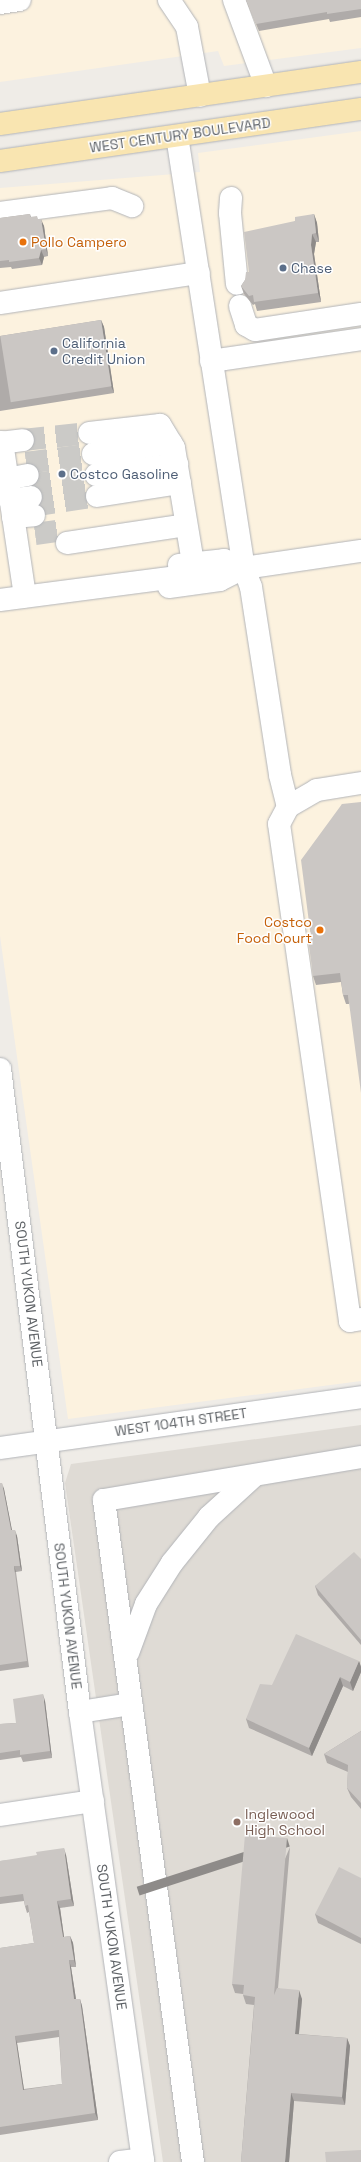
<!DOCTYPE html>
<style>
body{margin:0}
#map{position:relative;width:361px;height:2162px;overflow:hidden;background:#efece7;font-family:"Space Grotesk",sans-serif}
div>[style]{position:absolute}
.commercial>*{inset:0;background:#fcf2df}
.education>*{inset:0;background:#dfdbd5}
.minor-tunnel>*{height:22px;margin-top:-11px;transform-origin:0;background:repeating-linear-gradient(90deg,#cbcac7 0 22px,transparent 0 33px)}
.roads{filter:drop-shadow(0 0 1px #b2b4b8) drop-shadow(0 0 1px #b2b4b8)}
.minor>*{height:22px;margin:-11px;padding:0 11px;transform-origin:11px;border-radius:11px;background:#fff}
.major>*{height:22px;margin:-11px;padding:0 11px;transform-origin:11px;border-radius:11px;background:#f9e5b1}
.wall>*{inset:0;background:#afaba9}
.shaded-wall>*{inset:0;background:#8e8b89;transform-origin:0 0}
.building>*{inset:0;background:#cbc7c4;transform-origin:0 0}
.dots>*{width:11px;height:11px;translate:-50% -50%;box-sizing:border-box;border:2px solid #fff;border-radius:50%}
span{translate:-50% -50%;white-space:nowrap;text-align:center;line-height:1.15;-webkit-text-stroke:3px #fff;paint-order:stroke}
.street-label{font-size:14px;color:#5e6266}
.food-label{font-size:14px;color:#c56008}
.left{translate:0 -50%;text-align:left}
.right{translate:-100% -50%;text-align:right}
.service-label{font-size:14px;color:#4e5e75}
.education-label{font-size:14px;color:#785e54}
</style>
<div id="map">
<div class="commercial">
<i style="clip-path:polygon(0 0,361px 0,361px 48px,224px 66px,218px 51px,0 82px)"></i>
<i style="clip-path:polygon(361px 131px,361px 1381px,68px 1419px,0 936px,0 188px,200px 172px,198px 153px)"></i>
</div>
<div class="education">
<i style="clip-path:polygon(361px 1425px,361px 2162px,163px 2162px,65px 1483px,71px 1464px)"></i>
</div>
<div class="minor-tunnel">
<i style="left:23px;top:440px;width:66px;rotate:-6.1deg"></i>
<i style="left:26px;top:463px;width:68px;rotate:-7.7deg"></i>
<i style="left:29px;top:485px;width:68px;rotate:-8.5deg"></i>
<i style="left:32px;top:506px;width:66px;rotate:-8.7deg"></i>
<i style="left:35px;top:534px;width:30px;rotate:-8deg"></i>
</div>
<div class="roads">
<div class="minor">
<i style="left:169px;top:0;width:32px;rotate:56deg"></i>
<i style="left:187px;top:27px;width:70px;rotate:79.3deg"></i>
<i style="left:234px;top:0;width:92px;rotate:69.6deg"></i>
<i style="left:0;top:3px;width:20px;rotate:-9deg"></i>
<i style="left:177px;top:136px;width:437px;rotate:81.2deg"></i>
<i style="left:244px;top:568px;width:20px;rotate:70deg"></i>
<i style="left:251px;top:587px;width:190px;rotate:81.2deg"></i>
<i style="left:280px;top:775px;width:33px;rotate:76deg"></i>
<i style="left:231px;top:198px;width:15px;rotate:94deg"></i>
<i style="left:230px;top:213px;width:71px;rotate:84.4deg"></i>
<i style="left:0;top:213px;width:113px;rotate:-7.6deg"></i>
<i style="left:112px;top:198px;width:22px;rotate:22deg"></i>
<i style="left:0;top:303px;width:201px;rotate:-8.6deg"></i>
<i style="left:240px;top:306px;width:20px;rotate:72deg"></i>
<i style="left:246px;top:325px;width:10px;rotate:29deg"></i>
<i style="left:255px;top:330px;width:107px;rotate:-8.6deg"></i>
<i style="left:211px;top:361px;width:152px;rotate:-8.3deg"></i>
<i style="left:2px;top:442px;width:156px;rotate:81.5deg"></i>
<i style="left:0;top:443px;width:23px;rotate:-7deg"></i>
<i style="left:93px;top:454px;width:79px;rotate:-8deg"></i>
<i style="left:96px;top:475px;width:82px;rotate:-7.7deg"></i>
<i style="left:7px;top:479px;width:21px;rotate:-11deg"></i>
<i style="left:97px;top:496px;width:84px;rotate:-8.9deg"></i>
<i style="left:10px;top:500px;width:21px;rotate:-8deg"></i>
<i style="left:13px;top:517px;width:21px;rotate:-5deg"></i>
<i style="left:67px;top:543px;width:120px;rotate:-8.6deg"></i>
<i style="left:179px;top:565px;width:45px;rotate:-6.3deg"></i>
<i style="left:224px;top:560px;width:22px;rotate:22deg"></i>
<i style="left:169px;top:587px;width:51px;rotate:-7.8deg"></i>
<i style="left:220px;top:580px;width:27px;rotate:-27deg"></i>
<i style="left:244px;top:568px;width:118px;rotate:-8.3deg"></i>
<i style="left:0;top:600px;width:177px;rotate:-7.4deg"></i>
<i style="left:176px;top:577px;width:12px;rotate:-20deg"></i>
<i style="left:187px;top:573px;width:12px;rotate:-59deg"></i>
<i style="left:193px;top:563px;width:117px;rotate:-99.4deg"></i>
<i style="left:174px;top:448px;width:27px;rotate:-121deg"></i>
<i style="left:160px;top:425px;width:71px;rotate:173.6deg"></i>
<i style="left:361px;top:783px;width:45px;rotate:171deg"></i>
<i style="left:317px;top:790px;width:34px;rotate:150deg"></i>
<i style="left:288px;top:807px;width:19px;rotate:118deg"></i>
<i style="left:279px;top:824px;width:502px;rotate:81.87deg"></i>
<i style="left:350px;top:1321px;width:11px;rotate:-10deg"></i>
<i style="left:0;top:1069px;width:648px;rotate:82.91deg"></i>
<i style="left:80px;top:1712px;width:454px;rotate:82deg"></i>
<i style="left:0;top:1448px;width:365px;rotate:-8deg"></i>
<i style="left:128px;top:1653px;width:52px;rotate:-69.8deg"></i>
<i style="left:146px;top:1604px;width:49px;rotate:-57.6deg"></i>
<i style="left:172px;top:1563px;width:59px;rotate:-51.2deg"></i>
<i style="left:209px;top:1517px;width:61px;rotate:-42.3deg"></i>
<i style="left:80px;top:1712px;width:52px;rotate:-8.9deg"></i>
<i style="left:0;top:1815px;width:94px;rotate:-8.6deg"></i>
<i style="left:120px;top:2162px;width:23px;rotate:-7deg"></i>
<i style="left:193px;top:2162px;width:668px;rotate:-97.66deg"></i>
<i style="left:104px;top:1500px;width:261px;rotate:-9.5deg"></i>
</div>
<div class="major">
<i style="left:0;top:124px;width:365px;rotate:-8.2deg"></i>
<i style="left:0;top:161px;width:365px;rotate:-8.2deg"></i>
</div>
</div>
<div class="wall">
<i style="clip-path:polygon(246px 0,361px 0,361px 17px,330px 22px,329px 19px,259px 31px)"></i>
<i style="clip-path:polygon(30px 214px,31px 217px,38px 219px,44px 226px,48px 256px,44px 257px,42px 265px,12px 269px,11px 267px,0 268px,0 218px)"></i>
<i style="clip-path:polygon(314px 214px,317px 223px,319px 242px,316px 242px,314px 254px,321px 302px,257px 311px,255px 304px,253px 305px,244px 294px,241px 286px,245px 280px,249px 272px,295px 221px)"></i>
<i style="clip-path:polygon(101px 320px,104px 327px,114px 393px,0 411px,0 336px)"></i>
<i style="clip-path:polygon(342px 804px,349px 1004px,346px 1004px,343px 995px,341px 982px,316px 985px,313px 976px,311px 938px)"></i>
<i style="clip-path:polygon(0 1483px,4px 1489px,12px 1530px,17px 1536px,22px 1571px,16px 1572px,29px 1667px,0 1671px)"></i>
<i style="clip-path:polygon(361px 1559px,361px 1645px,318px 1595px,315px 1586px)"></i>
<i style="clip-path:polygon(359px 1661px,361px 1667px,361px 1672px,353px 1691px,343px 1686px,312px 1756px,249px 1728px,246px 1719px,272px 1685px)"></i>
<i style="clip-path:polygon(45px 1701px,52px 1758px,23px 1762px,21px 1757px,0 1760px,0 1724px,16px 1723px)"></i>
<i style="clip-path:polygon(361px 1731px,361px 1809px,351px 1797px,347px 1788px,348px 1772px,327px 1763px,324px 1754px)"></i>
<i style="clip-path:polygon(290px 1847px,278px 1988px,302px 1999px,299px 2034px,347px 2038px,350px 2046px,345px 2105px,294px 2101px,289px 2162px,241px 2162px,254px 2005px,246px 2004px,243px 1995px,243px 1994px,235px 1993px,232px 1984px)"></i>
<i style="clip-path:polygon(evenodd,66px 1855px,74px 1906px,60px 1908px,64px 1937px,70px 1936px,73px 1943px,76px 1967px,71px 1967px,76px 1999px,80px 1999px,82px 2006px,98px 2120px,0 2135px,0 1948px,34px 1943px,29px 1912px,27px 1913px,25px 1906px,24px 1901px,0 1904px,0 1861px,66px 1855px,59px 2037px,62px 2084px,24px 2089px,17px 2043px,59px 2037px)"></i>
<i style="clip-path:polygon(361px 1878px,361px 1944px,318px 1923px,315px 1914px)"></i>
</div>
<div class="shaded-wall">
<i style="clip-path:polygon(314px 214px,317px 223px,319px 242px,316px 233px)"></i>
<i style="clip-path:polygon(41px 219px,44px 226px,48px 256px,46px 249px)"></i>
<i style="clip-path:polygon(312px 234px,316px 242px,314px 254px,321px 302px,318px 293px,311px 245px)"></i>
<i style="clip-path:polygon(41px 250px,44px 257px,42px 265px,39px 258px)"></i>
<i style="clip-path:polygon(101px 320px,104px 327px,114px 393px,111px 386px)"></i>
<i style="clip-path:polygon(2px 1483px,4px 1489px,13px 1536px,11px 1530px)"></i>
<i style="clip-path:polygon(15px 1530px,17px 1536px,22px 1571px,20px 1566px)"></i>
<i style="left:14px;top:1566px;width:6px;height:96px;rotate:72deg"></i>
<i style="clip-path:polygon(359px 1661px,361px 1667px,361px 1672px,353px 1691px,350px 1682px)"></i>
<i style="clip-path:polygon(340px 1677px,343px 1686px,312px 1756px,309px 1748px)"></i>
<i style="clip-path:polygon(43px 1694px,45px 1701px,52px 1758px,50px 1751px)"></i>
<i style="left:287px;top:1838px;width:9px;height:158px;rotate:72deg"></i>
<i style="clip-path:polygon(64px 1848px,66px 1855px,74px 1906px,71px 1899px)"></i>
<i style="clip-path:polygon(57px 1901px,60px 1908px,65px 1944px,63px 1937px)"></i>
<i style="clip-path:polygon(70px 1936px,73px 1943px,76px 1967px,74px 1960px)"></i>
<i style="clip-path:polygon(69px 1960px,71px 1967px,77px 2006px,74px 1999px)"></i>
<i style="clip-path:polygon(299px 1990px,302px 1999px,298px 2042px,295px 2034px)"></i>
<i style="clip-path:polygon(80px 1999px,82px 2006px,98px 2120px,95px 2113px)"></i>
<i style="clip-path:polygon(15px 2036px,17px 2043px,25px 2097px,23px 2090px)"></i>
<i style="clip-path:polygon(347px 2038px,350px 2046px,345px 2105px,342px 2097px)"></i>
<i style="clip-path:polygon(291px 2093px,294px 2101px,289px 2162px,285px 2162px)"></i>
</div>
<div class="building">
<i style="clip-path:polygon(246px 0,361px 0,361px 9px,327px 14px,327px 12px,256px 24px)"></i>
<i style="clip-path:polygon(30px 214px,30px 217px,37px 216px,38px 219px,41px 219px,46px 249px,41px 250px,39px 258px,9px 262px,9px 260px,0 261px,0 218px)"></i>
<i style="clip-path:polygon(314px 214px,316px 233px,312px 234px,311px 245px,318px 293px,254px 302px,253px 295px,249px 296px,241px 286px,245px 280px,246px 272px,249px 272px,244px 232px,295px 221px,295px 217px)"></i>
<i style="left:101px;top:320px;width:67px;height:102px;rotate:81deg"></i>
<i style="clip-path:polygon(361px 802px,361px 1093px,348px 995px,343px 995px,340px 973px,313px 976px,308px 938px,311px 938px,301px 860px,342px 804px)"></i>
<i style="clip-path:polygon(0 1483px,2px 1483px,11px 1530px,15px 1530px,20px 1566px,14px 1566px,27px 1661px,0 1665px)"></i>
<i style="clip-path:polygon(354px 1552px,361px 1559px,361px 1640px,315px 1586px)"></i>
<i style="clip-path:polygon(296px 1634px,359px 1661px,350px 1682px,340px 1677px,309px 1748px,246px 1719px,260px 1684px,272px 1685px)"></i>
<i style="clip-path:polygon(43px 1694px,50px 1751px,20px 1755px,20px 1750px,0 1753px,0 1724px,16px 1723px,13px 1699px)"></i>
<i style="clip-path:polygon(361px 1731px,361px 1803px,347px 1788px,348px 1765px,324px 1754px)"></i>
<i style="clip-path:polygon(245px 1835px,287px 1838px,274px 1995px,277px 1988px,299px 1990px,295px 2034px,347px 2038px,342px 2097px,291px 2093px,285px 2162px,241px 2162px,255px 1997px,243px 1995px,244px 1985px,232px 1984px)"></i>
<i style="clip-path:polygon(evenodd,64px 1848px,71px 1899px,57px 1901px,63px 1937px,70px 1936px,74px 1960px,69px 1960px,74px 1999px,80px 1999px,95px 2113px,0 2127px,0 1948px,34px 1943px,28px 1905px,25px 1906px,23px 1894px,0 1897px,0 1861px,37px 1855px,36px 1852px,64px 1848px,59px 2030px,62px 2084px,23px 2090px,15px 2036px,59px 2030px)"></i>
<i style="clip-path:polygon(339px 1867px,361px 1878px,361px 1938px,315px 1914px)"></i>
<i style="clip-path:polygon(361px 2150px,361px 2162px,326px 2162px,325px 2152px)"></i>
</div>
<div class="dots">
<i style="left:23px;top:242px;background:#e8710a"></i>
<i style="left:283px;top:268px;background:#5c6f8a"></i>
<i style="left:54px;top:351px;background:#5c6f8a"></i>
<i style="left:62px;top:474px;background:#5c6f8a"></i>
<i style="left:320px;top:930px;background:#e8710a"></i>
<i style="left:237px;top:1822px;background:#8d6e63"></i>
</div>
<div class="street-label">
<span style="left:180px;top:135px;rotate:-8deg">WEST CENTURY BOULEVARD</span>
<span style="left:29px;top:1294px;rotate:83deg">SOUTH YUKON AVENUE</span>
<span style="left:181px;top:1422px;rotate:-8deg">WEST 104TH STREET</span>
<span style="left:68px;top:1616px;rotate:83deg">SOUTH YUKON AVENUE</span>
<span style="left:112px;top:1937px;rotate:82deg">SOUTH YUKON AVENUE</span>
</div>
<div class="food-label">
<span class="left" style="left:31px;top:242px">Pollo Campero</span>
<span class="right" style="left:312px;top:930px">Costco<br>Food Court</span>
</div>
<div class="service-label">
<span class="left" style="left:291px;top:268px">Chase</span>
<span class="left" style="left:62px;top:351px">California<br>Credit Union</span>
<span class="left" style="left:70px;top:474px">Costco Gasoline</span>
</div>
<div class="education-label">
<span class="left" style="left:245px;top:1822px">Inglewood<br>High School</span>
</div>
</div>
